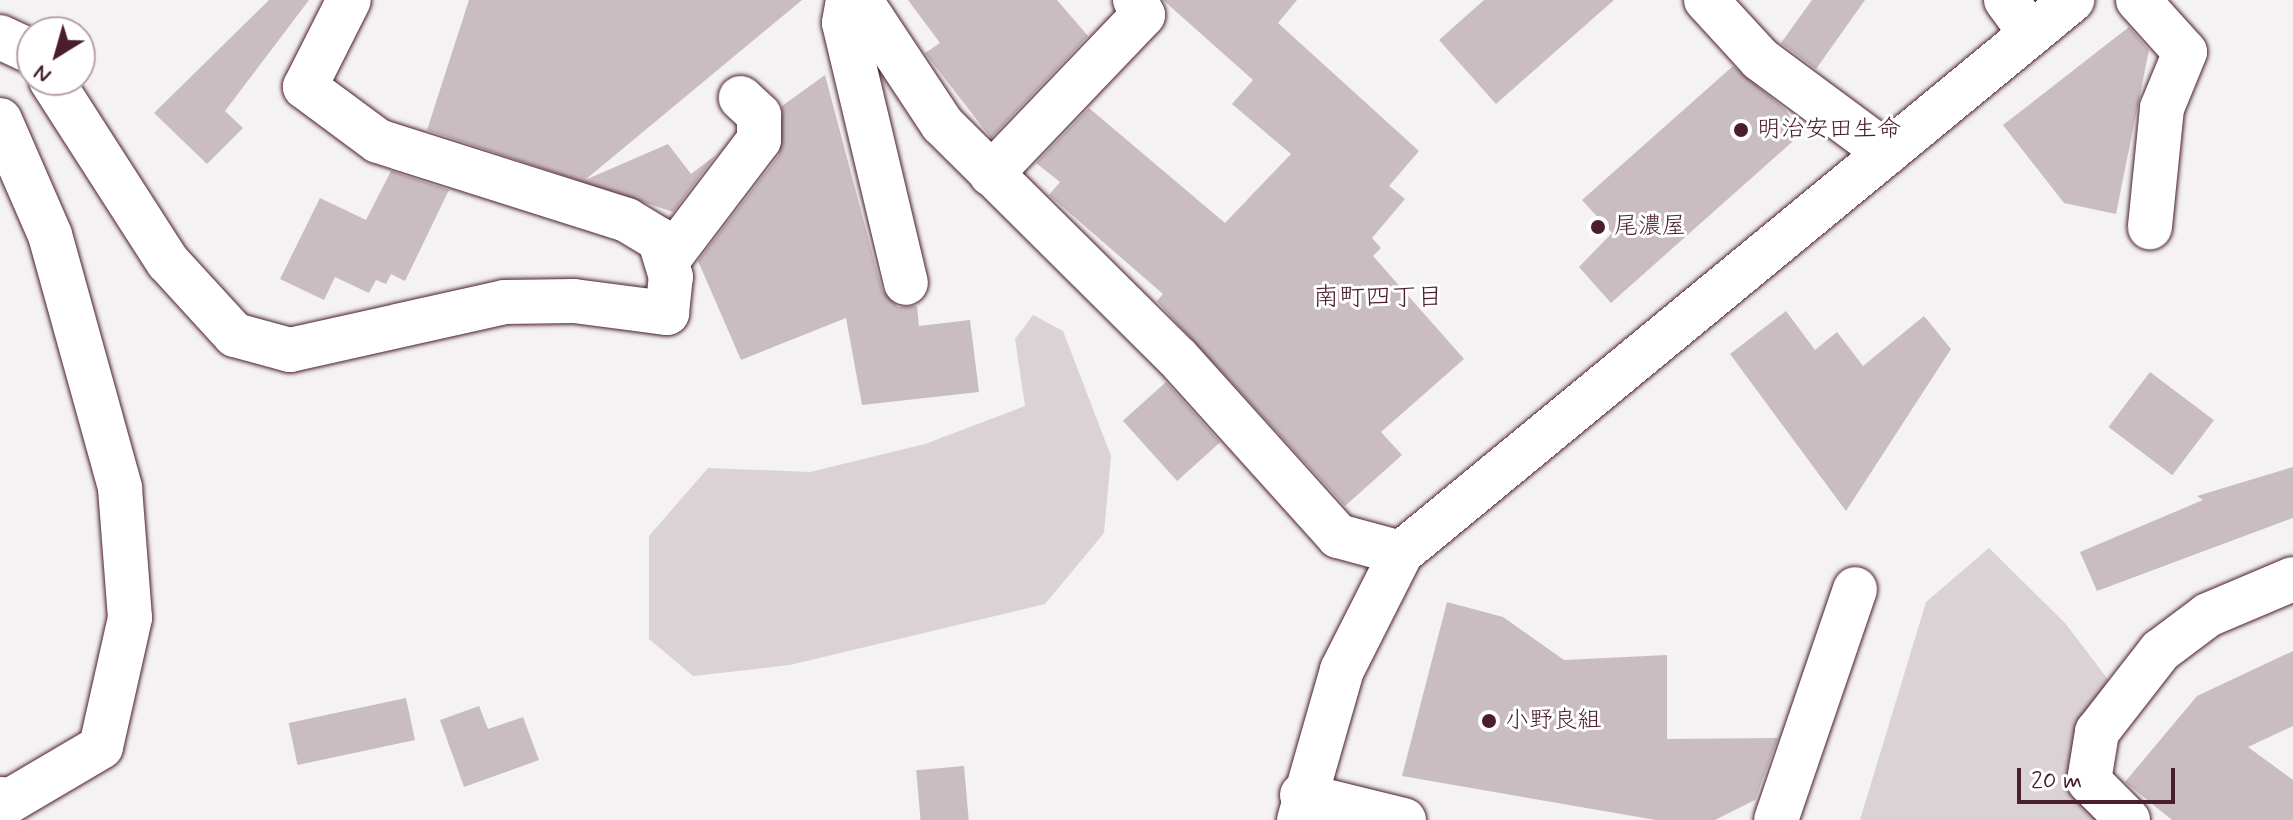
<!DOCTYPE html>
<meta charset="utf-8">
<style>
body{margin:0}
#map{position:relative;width:2293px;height:820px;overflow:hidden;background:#f4f2f2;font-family:Mynerve,"Klee One",sans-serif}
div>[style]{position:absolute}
.green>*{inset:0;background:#dbd2d5}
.building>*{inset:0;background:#cabdc1;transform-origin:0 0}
.roads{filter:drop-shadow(0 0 2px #4a1f2b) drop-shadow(0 0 2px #4a1f2b)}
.minor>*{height:44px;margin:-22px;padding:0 22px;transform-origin:22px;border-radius:22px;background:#fff}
.dots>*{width:22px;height:22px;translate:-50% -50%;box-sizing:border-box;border:4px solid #fff;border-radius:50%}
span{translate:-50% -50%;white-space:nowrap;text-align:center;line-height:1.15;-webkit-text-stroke:6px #fff;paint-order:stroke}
.poi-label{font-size:24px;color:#4a1f2b}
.left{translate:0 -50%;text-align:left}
.neighbourhood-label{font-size:26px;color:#4a1f2b}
.north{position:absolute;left:16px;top:16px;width:80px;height:80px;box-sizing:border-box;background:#fff;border:2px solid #b7a5aa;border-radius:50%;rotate:217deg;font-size:22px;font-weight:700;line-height:32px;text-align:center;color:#4a1f2b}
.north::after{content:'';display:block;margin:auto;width:28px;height:36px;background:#4a1f2b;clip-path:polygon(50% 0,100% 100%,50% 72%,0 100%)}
.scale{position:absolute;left:2017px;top:768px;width:158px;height:36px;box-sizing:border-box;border:4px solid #4a1f2b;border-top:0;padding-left:10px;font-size:24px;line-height:28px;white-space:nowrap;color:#4a1f2b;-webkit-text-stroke:6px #fff;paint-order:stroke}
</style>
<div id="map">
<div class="green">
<i style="clip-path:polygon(1033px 315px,1063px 331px,1111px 456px,1104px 533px,1045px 604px,790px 665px,693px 676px,649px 639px,649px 536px,708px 468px,810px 472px,925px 444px,1025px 406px,1015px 339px)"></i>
<i style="clip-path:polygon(1989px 548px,2065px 623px,2132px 711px,2102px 775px,2152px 820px,1860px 820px,1926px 602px)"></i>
</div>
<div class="building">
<i style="clip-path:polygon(269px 0,309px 0,225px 111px,243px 128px,207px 164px,154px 113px)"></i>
<i style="clip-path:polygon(469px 0,802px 0,585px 180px,668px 144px,691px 174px,716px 155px,673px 212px,427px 130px)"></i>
<i style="clip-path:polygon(908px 0,1057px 0,1088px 36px,991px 138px,925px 53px,940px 43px)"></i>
<i style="clip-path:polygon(1163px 0,1297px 0,1278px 23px,1419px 151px,1389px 186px,1405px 199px,1372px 238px,1381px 248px,1373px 256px,1464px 359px,1381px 432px,1402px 455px,1345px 506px,1164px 309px,1157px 301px,1163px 294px,1049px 195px,1060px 182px,1036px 163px,1089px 108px,1225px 223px,1291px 154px,1232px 104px,1253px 80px)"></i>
<i style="clip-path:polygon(1484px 0,1614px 0,1496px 104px,1439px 40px)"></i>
<i style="clip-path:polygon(1812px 0,1865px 0,1816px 69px,1781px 43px)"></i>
<i style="clip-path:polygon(2129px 27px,2149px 50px,2116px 214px,2064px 203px,2003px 125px)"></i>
<i style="clip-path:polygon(1733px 66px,1786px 110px,1801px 134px,1611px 303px,1579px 267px,1612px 233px,1582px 200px)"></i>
<i style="clip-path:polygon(825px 75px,882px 290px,898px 307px,917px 306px,919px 326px,970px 320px,979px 392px,862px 405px,846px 318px,741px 360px,698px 261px,779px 155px,782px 106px)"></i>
<i style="clip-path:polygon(391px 171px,449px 190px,405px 281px,391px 274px,386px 284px,376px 280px,369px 293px,335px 277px,324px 300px,280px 279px,320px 198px,366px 220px)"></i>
<i style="clip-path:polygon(1786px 311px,1815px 350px,1837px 332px,1863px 366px,1924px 316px,1951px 349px,1846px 511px,1730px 354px)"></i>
<i style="left:2150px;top:372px;width:80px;height:69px;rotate:37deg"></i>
<i style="left:1166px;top:382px;width:81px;height:58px;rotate:48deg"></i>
<i style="clip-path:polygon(2293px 467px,2293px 518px,2097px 591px,2080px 552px,2203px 500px,2197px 496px)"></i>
<i style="clip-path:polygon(1447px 602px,1503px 617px,1564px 660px,1667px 655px,1667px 739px,1778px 738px,1755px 800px,1715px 820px,1656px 820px,1402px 776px)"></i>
<i style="clip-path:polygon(2293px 651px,2293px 726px,2248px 747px,2293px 780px,2293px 820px,2172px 820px,2125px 782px,2197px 696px)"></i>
<i style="left:406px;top:698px;width:43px;height:120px;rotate:78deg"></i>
<i style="clip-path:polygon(479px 706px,488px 729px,523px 717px,539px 760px,464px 787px,440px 720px)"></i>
<i style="left:964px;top:766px;width:54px;height:48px;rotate:85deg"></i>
</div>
<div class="roads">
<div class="minor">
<i style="left:848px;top:0;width:23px;rotate:100deg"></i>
<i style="left:844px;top:23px;width:267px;rotate:76.6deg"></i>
<i style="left:860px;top:0;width:149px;rotate:56.5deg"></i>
<i style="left:942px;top:124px;width:331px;rotate:44.8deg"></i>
<i style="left:1177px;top:357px;width:241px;rotate:48deg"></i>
<i style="left:1338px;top:536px;width:65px;rotate:15.1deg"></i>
<i style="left:1706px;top:0;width:80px;rotate:47.5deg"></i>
<i style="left:1760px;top:59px;width:158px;rotate:36.5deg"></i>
<i style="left:2006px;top:0;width:42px;rotate:53.7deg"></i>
<i style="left:2138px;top:0;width:70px;rotate:47.9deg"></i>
<i style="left:2185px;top:52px;width:61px;rotate:112.3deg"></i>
<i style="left:2162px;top:108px;width:120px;rotate:95.8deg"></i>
<i style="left:0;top:37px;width:35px;rotate:25deg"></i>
<i style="left:51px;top:80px;width:216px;rotate:57.3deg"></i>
<i style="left:168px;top:262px;width:99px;rotate:47.5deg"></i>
<i style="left:235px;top:335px;width:57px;rotate:15.3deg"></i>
<i style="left:290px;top:350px;width:219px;rotate:-12.6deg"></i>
<i style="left:504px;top:302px;width:70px;rotate:-0.8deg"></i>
<i style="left:574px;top:301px;width:94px;rotate:7.4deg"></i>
<i style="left:667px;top:313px;width:36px;rotate:-84deg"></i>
<i style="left:671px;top:277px;width:39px;rotate:-107deg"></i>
<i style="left:660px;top:240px;width:39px;rotate:-149deg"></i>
<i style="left:627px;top:220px;width:261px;rotate:-162.4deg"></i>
<i style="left:378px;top:141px;width:91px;rotate:-143.5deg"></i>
<i style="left:305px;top:87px;width:97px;rotate:-63.2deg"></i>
<i style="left:0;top:120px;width:125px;rotate:66.5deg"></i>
<i style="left:50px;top:235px;width:263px;rotate:74.5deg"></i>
<i style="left:120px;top:488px;width:130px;rotate:85.6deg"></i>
<i style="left:130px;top:618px;width:132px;rotate:102.7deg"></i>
<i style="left:101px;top:747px;width:104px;rotate:149.5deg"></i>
<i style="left:11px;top:800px;width:11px;rotate:-175deg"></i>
<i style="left:991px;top:174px;width:220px;rotate:-46.3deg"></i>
<i style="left:1143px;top:15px;width:17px;rotate:-118deg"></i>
<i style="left:667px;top:261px;width:152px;rotate:-52.8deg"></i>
<i style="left:759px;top:140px;width:25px;rotate:-90deg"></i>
<i style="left:759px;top:115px;width:25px;rotate:-137deg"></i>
<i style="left:1302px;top:795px;width:105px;rotate:13.8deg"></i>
<i style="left:1299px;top:820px;width:156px;rotate:-74deg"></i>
<i style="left:1342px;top:670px;width:131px;rotate:-63.2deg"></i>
<i style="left:1401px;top:553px;width:870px;rotate:-39.49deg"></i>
<i style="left:1776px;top:820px;width:244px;rotate:-71.1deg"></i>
<i style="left:2128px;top:820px;width:55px;rotate:-135deg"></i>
<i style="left:2089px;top:781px;width:50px;rotate:-80.7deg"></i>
<i style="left:2097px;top:732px;width:103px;rotate:-52.1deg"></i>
<i style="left:2160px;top:651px;width:60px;rotate:-36.9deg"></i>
<i style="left:2208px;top:615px;width:92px;rotate:-23deg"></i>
</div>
</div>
<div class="dots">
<i style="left:1741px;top:130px;background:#4a1f2b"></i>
<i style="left:1598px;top:227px;background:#4a1f2b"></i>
<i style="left:1489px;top:721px;background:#4a1f2b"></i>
</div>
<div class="poi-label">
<span class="left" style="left:1757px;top:130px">明治安田生命</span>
<span class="left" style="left:1614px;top:227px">尾濃屋</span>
<span class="left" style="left:1505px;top:721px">小野良組</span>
</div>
<div class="neighbourhood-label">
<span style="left:1378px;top:299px">南町四丁目</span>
</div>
<div class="north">N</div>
<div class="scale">20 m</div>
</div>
